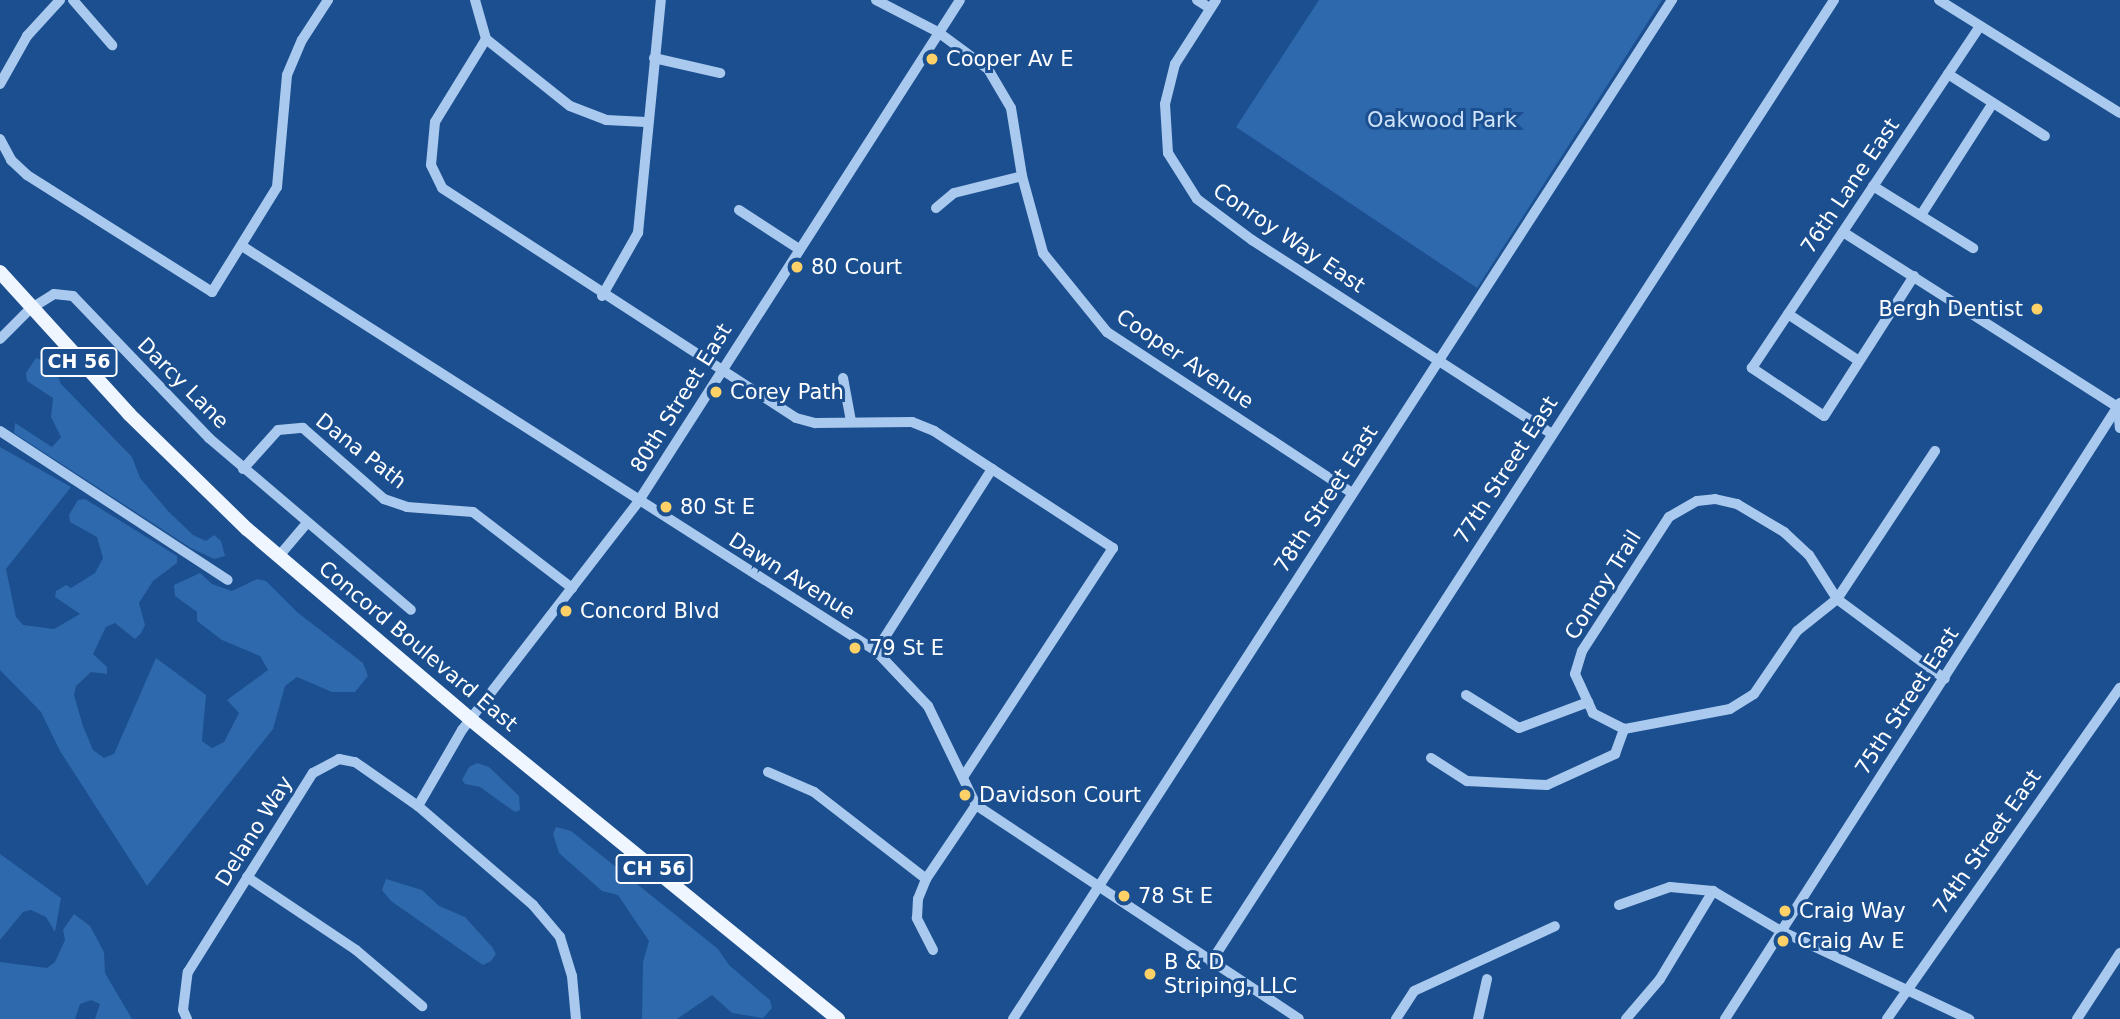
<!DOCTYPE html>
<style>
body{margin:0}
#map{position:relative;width:2120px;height:1019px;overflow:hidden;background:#1b4f8f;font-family:"DejaVu Sans",sans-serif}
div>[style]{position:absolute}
.green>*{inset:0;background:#2e69ad}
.minor>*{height:10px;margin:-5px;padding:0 5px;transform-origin:5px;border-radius:5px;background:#a9c9ee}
.major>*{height:14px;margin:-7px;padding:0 7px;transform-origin:7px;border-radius:7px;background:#f0f6ff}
.dots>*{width:19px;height:19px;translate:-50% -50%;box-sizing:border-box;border:4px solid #1b4f8f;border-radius:50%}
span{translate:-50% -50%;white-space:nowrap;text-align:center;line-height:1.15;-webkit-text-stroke:6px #1b4f8f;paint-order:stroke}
.shield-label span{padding:2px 5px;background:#1b4f8f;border:2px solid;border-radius:5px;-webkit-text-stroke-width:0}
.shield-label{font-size:19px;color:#fff;font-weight:700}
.poi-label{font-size:21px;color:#fff}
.left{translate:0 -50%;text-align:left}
.right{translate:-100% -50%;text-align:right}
.park-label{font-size:21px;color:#cfe3fa}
.street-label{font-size:21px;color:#fff}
</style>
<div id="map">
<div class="green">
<i style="clip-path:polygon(1319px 0,1662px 0,1477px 288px,1236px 127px)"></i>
<i style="clip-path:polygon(36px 358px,53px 364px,61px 384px,132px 457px,140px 478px,168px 511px,193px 535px,206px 541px,214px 535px,221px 541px,225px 556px,214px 559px,191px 548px,14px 433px,15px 423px,52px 447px,61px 437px,51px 417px,53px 398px,27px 381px,26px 373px)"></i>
<i style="clip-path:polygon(0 447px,71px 487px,6px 569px,16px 617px,23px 625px,54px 629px,80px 614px,55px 597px,56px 591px,66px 585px,71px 588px,95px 573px,103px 558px,97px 537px,70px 522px,69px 515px,78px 500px,85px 499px,177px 556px,177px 563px,153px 581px,139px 603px,145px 625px,141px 633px,135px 639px,115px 623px,106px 627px,93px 654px,107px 667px,107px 674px,91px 672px,76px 686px,74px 695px,83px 726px,93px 750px,104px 758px,114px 754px,156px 658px,206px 695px,202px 741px,212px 748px,224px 742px,239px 713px,227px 700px,268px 670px,260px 656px,222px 640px,197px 621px,197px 612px,175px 596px,174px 585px,200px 573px,212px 584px,232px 591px,257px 579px,266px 581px,297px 612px,363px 663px,368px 676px,355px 692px,332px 692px,297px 677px,285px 686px,273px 729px,147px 886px,60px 751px,41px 712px,0 670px)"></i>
<i style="clip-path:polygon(477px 763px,489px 767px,519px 796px,520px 810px,515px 812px,480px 787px,465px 784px,462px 780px,469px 767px)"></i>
<i style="clip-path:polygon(556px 827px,571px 831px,718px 949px,729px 965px,770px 1000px,772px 1008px,763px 1018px,732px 1013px,712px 995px,677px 1019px,642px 1019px,643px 962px,649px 941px,618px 895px,602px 891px,559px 853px,553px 834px)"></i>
<i style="clip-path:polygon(0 854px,61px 898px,55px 932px,46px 917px,31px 910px,23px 912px,0 940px)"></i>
<i style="clip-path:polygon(386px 879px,422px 890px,439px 906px,465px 917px,492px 947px,496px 954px,491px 961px,483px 965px,474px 959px,391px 901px,382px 890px)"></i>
<i style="clip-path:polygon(74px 914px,90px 926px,104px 952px,105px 973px,132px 1019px,95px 1019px,100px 1004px,91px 1000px,80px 1004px,75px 1019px,0 1019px,0 962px,47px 968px,55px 962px,65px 940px,63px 930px)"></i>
</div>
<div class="minor">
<i style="left:73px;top:0;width:60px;rotate:49.1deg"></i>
<i style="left:475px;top:0;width:41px;rotate:74.2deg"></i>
<i style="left:486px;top:39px;width:107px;rotate:38.6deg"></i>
<i style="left:570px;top:106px;width:39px;rotate:21deg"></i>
<i style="left:606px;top:120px;width:40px;rotate:2.9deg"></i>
<i style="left:876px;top:0;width:70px;rotate:27.3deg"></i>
<i style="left:938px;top:32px;width:62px;rotate:36.5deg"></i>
<i style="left:988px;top:69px;width:45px;rotate:59.5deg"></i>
<i style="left:1011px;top:108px;width:69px;rotate:80.8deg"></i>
<i style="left:1022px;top:176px;width:80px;rotate:74.7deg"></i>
<i style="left:1043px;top:253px;width:102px;rotate:51deg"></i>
<i style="left:1107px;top:332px;width:293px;rotate:33.3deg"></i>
<i style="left:1197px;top:0;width:15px;rotate:32deg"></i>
<i style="left:1216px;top:0;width:76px;rotate:122.6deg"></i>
<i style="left:1175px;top:64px;width:41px;rotate:104deg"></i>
<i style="left:1165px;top:104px;width:49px;rotate:86.5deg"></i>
<i style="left:1168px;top:153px;width:54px;rotate:57.8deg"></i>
<i style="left:1197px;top:199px;width:69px;rotate:36.7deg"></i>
<i style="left:1252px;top:240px;width:357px;rotate:32.9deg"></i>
<i style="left:1939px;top:0;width:213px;rotate:32deg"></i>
<i style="left:486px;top:39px;width:97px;rotate:121.6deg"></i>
<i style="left:435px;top:122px;width:43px;rotate:95.3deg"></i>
<i style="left:431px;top:165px;width:25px;rotate:64deg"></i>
<i style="left:442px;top:188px;width:422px;rotate:33deg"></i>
<i style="left:796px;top:418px;width:20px;rotate:15deg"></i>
<i style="left:815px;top:423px;width:97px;rotate:-0.6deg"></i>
<i style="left:912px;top:422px;width:24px;rotate:22deg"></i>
<i style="left:934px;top:431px;width:214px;rotate:33.2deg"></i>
<i style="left:1113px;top:548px;width:272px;rotate:123.2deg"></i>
<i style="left:654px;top:58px;width:68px;rotate:12.8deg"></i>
<i style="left:1948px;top:74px;width:115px;rotate:32.6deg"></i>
<i style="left:0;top:84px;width:55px;rotate:-60.6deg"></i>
<i style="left:27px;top:36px;width:49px;rotate:-47.5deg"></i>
<i style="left:0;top:139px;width:24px;rotate:62deg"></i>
<i style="left:11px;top:160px;width:22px;rotate:43deg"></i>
<i style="left:27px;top:175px;width:219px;rotate:32.3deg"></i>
<i style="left:212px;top:292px;width:123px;rotate:-58.2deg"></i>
<i style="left:277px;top:187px;width:112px;rotate:-84.9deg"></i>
<i style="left:287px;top:75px;width:38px;rotate:-67deg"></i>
<i style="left:302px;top:40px;width:48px;rotate:-57deg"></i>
<i style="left:1873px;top:186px;width:118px;rotate:31.8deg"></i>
<i style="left:936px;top:208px;width:23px;rotate:-40deg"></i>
<i style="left:954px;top:193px;width:70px;rotate:-14deg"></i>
<i style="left:739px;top:210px;width:72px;rotate:33deg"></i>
<i style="left:1921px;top:215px;width:133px;rotate:-57.3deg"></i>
<i style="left:1843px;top:232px;width:326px;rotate:32.5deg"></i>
<i style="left:2118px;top:407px;width:21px;rotate:85deg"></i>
<i style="left:242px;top:246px;width:752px;rotate:32.57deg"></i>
<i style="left:876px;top:651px;width:76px;rotate:46.6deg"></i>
<i style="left:928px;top:706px;width:110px;rotate:64.1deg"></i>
<i style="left:976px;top:805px;width:387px;rotate:33.5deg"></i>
<i style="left:1914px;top:276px;width:166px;rotate:122.7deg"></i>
<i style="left:1824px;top:416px;width:87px;rotate:-146.3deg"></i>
<i style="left:1752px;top:368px;width:411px;rotate:-56.3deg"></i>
<i style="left:602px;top:296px;width:73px;rotate:-60.3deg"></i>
<i style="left:638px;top:233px;width:234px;rotate:-84.4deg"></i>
<i style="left:1788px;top:314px;width:85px;rotate:33.5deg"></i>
<i style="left:0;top:339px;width:42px;rotate:-45deg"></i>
<i style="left:30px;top:309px;width:28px;rotate:-32deg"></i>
<i style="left:54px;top:294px;width:19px;rotate:6deg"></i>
<i style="left:73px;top:296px;width:197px;rotate:46.2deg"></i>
<i style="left:209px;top:438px;width:265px;rotate:40.4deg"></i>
<i style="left:843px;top:378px;width:44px;rotate:79.5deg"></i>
<i style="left:0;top:431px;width:272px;rotate:33.2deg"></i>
<i style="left:1935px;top:451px;width:178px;rotate:123.5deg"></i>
<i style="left:1837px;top:599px;width:51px;rotate:141.3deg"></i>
<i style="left:1797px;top:631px;width:76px;rotate:124.3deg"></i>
<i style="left:1754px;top:694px;width:28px;rotate:148deg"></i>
<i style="left:1730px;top:709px;width:108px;rotate:169.3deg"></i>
<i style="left:1624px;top:729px;width:35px;rotate:-153deg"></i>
<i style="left:1593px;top:713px;width:43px;rotate:-114.8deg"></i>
<i style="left:1575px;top:674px;width:24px;rotate:-73deg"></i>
<i style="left:1582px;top:651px;width:160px;rotate:-57deg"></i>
<i style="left:1669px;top:517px;width:32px;rotate:-30deg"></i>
<i style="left:1697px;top:501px;width:18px;rotate:-6deg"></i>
<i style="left:1715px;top:499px;width:23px;rotate:13deg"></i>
<i style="left:1737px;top:504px;width:55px;rotate:30.8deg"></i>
<i style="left:1784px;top:532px;width:34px;rotate:43deg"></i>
<i style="left:1809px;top:555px;width:52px;rotate:57.5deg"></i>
<i style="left:1837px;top:599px;width:134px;rotate:36.5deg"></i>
<i style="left:243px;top:469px;width:52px;rotate:-48.1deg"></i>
<i style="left:278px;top:430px;width:25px;rotate:-5deg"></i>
<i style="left:303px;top:428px;width:108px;rotate:41.2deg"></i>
<i style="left:384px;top:499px;width:24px;rotate:19deg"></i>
<i style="left:407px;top:507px;width:66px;rotate:4.3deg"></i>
<i style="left:473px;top:512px;width:125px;rotate:37.5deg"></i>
<i style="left:279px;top:556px;width:42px;rotate:-49.8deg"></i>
<i style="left:876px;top:651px;width:216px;rotate:-57.5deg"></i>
<i style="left:1466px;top:695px;width:62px;rotate:31.9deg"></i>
<i style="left:1519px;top:728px;width:74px;rotate:-20.6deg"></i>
<i style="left:1431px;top:758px;width:43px;rotate:32.6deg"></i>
<i style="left:1467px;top:781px;width:80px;rotate:2.9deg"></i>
<i style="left:1547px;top:785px;width:75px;rotate:-24.5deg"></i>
<i style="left:1615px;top:754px;width:27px;rotate:-70deg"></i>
<i style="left:768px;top:772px;width:50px;rotate:23.5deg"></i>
<i style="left:814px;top:792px;width:142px;rotate:37.8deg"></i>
<i style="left:418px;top:806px;width:88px;rotate:-59.9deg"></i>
<i style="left:462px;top:730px;width:288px;rotate:-52.3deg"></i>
<i style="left:638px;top:502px;width:596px;rotate:-57.32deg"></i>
<i style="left:247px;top:877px;width:131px;rotate:33.8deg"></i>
<i style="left:356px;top:950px;width:87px;rotate:40.3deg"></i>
<i style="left:1619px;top:905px;width:54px;rotate:-19.4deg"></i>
<i style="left:1670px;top:887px;width:43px;rotate:5.3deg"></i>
<i style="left:1713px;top:891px;width:79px;rotate:30.5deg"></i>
<i style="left:1781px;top:931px;width:208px;rotate:25.1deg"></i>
<i style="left:933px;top:950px;width:36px;rotate:-117deg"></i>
<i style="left:917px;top:918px;width:19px;rotate:-87deg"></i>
<i style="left:918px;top:899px;width:22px;rotate:-68deg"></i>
<i style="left:926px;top:879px;width:89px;rotate:-56deg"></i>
<i style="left:1211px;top:962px;width:1146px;rotate:-57.07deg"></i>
<i style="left:187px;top:1019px;width:10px;rotate:-114deg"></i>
<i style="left:183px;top:1010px;width:38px;rotate:-83deg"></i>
<i style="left:188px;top:972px;width:235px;rotate:-57.9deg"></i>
<i style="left:313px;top:773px;width:30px;rotate:-28deg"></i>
<i style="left:339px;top:759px;width:16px;rotate:11deg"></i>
<i style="left:355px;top:762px;width:77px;rotate:34.9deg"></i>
<i style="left:418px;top:806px;width:152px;rotate:40.7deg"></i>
<i style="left:533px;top:905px;width:42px;rotate:49.8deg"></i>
<i style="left:560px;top:937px;width:41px;rotate:72.9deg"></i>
<i style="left:572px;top:976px;width:43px;rotate:84.7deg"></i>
<i style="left:1013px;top:1019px;width:1214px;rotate:-57.11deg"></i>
<i style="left:1396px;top:1019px;width:33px;rotate:-57deg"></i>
<i style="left:1414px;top:991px;width:155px;rotate:-24.7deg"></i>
<i style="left:1478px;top:1019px;width:41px;rotate:-77.3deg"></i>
<i style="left:1626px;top:1019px;width:52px;rotate:-49.6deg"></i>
<i style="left:1660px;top:979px;width:103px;rotate:-58.9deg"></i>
<i style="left:1725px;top:1019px;width:732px;rotate:-57.33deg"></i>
<i style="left:1887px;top:1019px;width:405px;rotate:-54.9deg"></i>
<i style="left:2077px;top:1019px;width:79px;rotate:-56.9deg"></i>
</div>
<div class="major">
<i style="left:0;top:272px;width:192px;rotate:47.7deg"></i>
<i style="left:129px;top:414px;width:165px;rotate:44.3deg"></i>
<i style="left:247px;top:529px;width:293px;rotate:40.4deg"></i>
<i style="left:470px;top:719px;width:475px;rotate:39.2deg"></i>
</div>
<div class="dots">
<i style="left:932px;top:59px;background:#ffd166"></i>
<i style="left:797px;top:267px;background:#ffd166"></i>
<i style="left:2037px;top:309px;background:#ffd166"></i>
<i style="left:716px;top:392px;background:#ffd166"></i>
<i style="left:666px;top:507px;background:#ffd166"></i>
<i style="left:566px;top:611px;background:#ffd166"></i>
<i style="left:855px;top:648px;background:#ffd166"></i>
<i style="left:965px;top:795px;background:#ffd166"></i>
<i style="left:1124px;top:896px;background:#ffd166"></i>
<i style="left:1785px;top:911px;background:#ffd166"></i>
<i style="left:1783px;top:941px;background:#ffd166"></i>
<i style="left:1150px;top:974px;background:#ffd166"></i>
</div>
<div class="shield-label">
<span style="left:79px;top:362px">CH 56</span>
<span style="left:654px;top:869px">CH 56</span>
</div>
<div class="poi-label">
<span class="left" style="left:946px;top:59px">Cooper Av E</span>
<span class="left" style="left:811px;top:267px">80 Court</span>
<span class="right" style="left:2023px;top:309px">Bergh Dentist</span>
<span class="left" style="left:730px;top:392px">Corey Path</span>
<span class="left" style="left:680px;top:507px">80 St E</span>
<span class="left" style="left:580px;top:611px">Concord Blvd</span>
<span class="left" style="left:869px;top:648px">79 St E</span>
<span class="left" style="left:979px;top:795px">Davidson Court</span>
<span class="left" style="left:1138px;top:896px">78 St E</span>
<span class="left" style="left:1799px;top:911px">Craig Way</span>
<span class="left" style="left:1797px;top:941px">Craig Av E</span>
<span class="left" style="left:1164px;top:974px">B &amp; D<br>Striping, LLC</span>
</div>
<div class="park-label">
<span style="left:1442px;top:120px">Oakwood Park</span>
</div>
<div class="street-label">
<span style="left:1850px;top:186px;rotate:-56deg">76th Lane East</span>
<span style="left:1289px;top:238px;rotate:34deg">Conroy Way East</span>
<span style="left:1185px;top:359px;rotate:34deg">Cooper Avenue</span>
<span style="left:183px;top:383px;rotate:45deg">Darcy Lane</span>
<span style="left:681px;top:398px;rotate:-58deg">80th Street East</span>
<span style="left:361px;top:451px;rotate:38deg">Dana Path</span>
<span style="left:1506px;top:470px;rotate:-57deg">77th Street East</span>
<span style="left:1326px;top:499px;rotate:-57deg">78th Street East</span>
<span style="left:792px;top:576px;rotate:32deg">Dawn Avenue</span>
<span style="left:1603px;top:585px;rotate:-58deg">Conroy Trail</span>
<span style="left:418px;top:646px;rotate:40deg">Concord Boulevard East</span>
<span style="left:1907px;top:701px;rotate:-57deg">75th Street East</span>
<span style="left:254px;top:831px;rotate:-58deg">Delano Way</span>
<span style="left:1987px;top:842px;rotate:-55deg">74th Street East</span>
</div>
</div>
